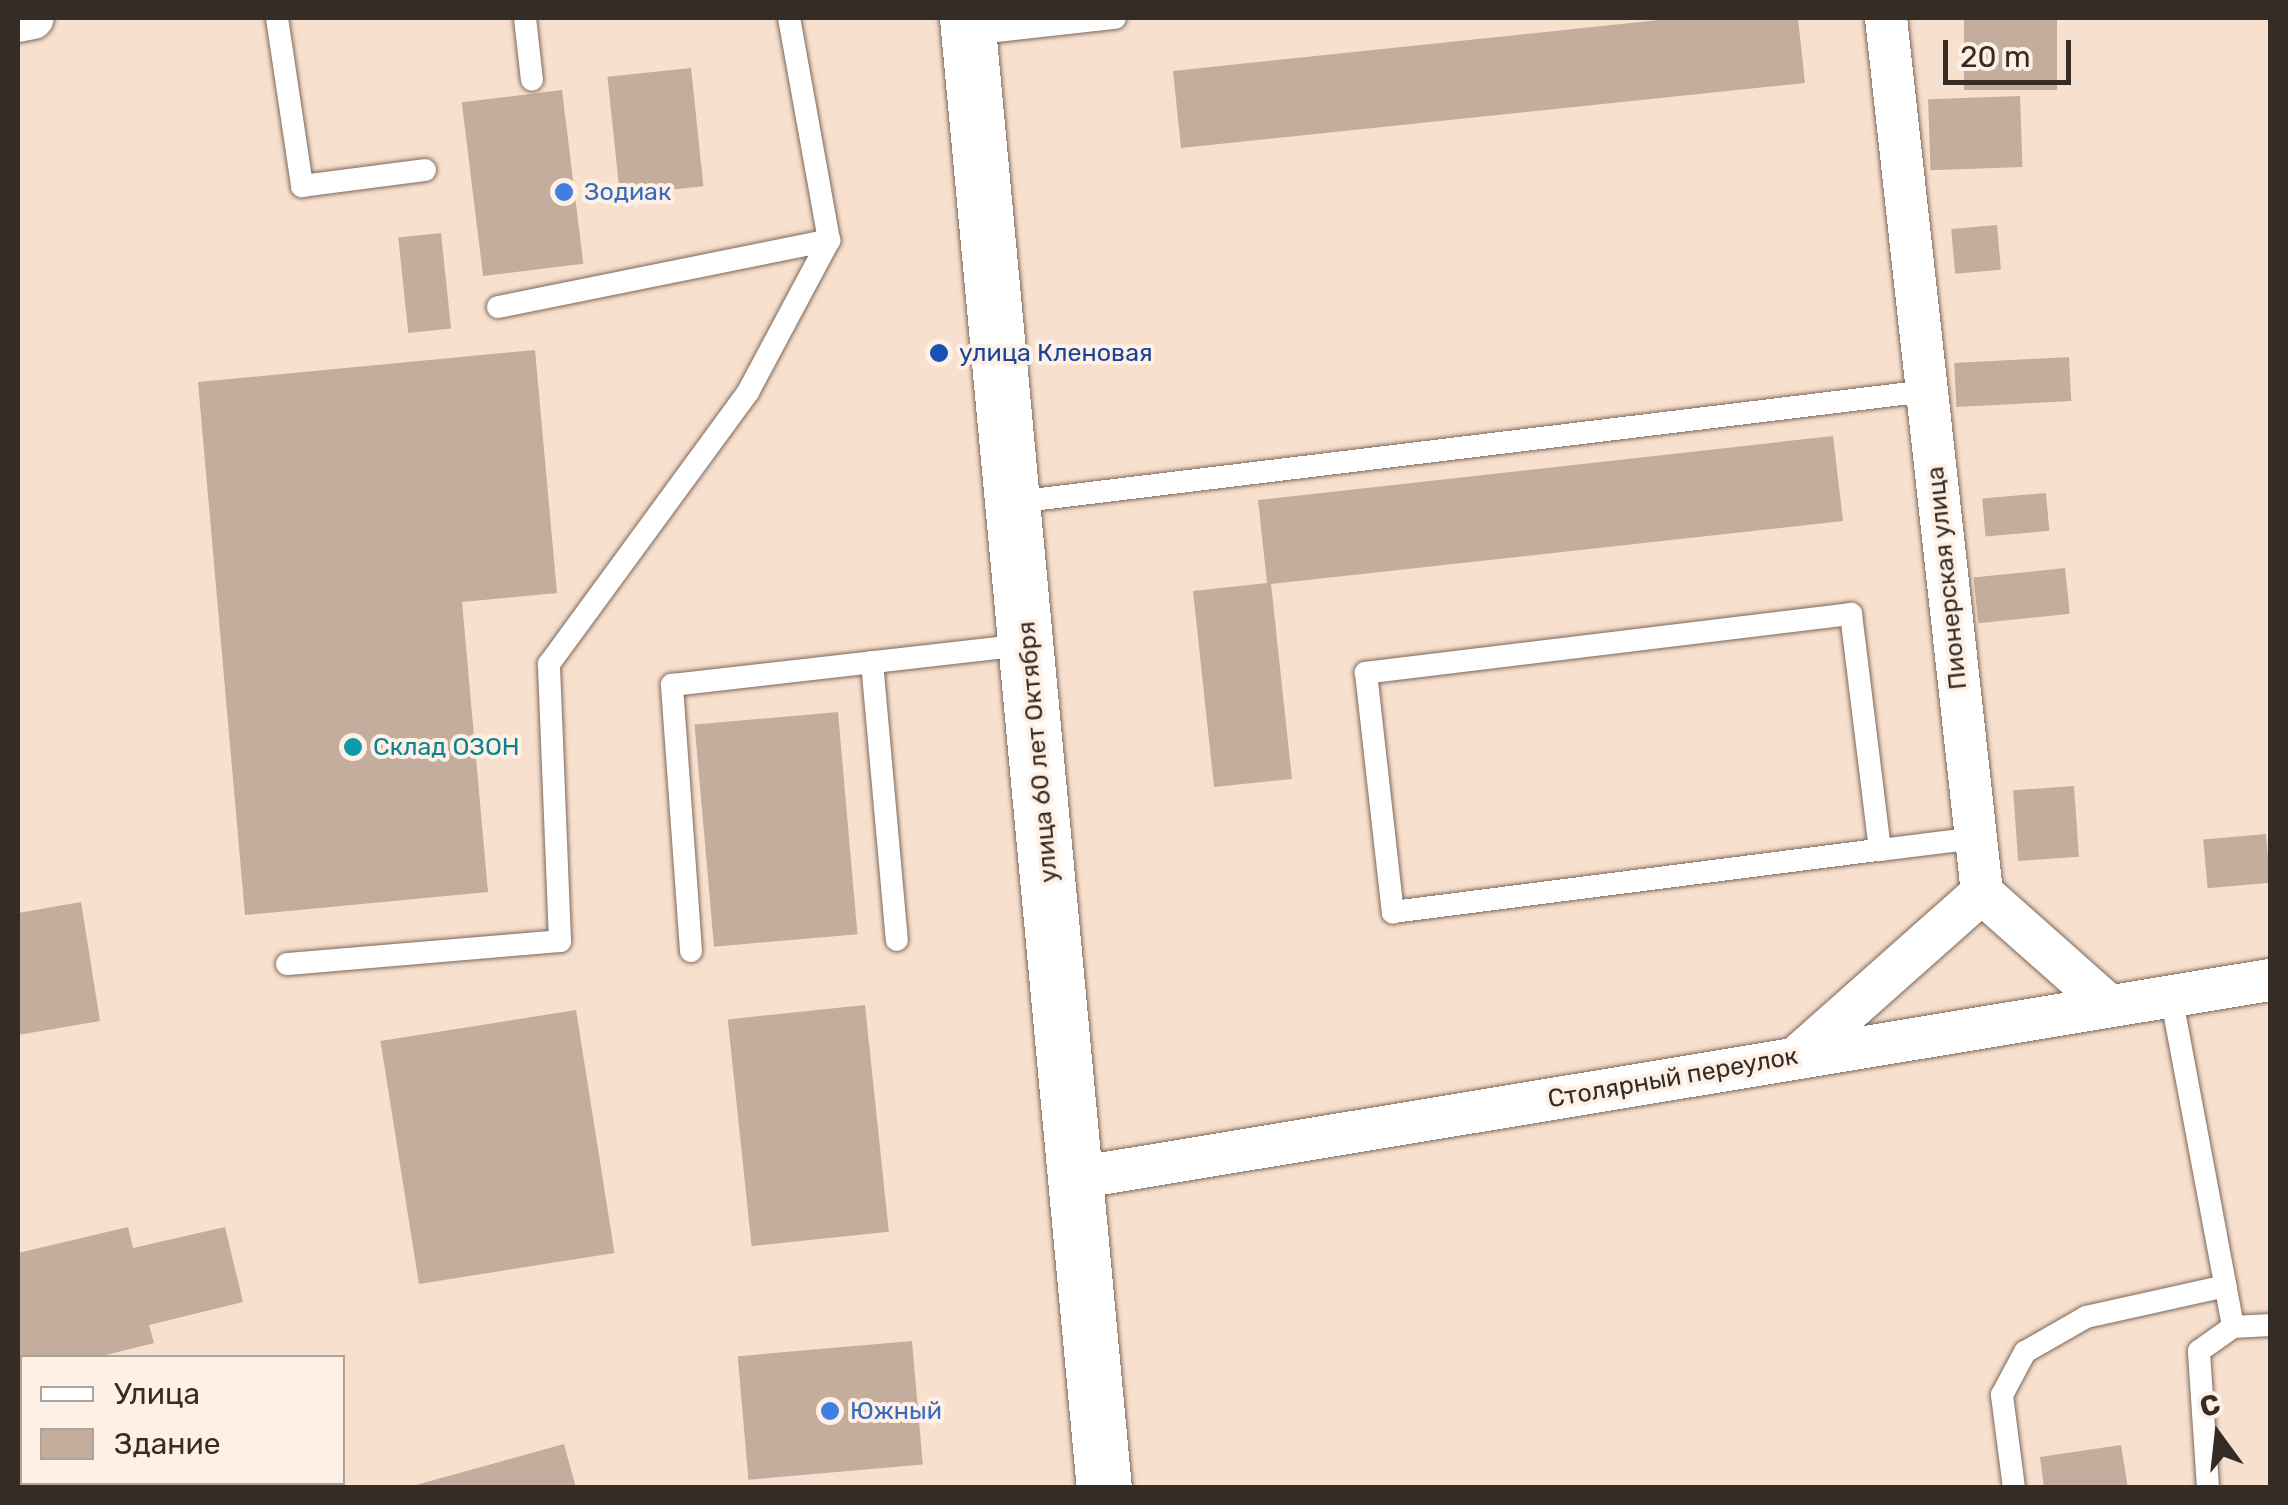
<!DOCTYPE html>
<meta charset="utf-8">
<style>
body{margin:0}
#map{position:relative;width:2288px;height:1505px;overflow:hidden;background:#f8e0cf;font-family:Rubik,sans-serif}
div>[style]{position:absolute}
.building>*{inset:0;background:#c4ad9c;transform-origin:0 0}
.roads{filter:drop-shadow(0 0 2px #7c6758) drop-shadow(0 0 2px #7c6758)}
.service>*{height:22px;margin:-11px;padding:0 11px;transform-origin:11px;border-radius:11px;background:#fff}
.minor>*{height:42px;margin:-21px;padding:0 21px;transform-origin:21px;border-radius:21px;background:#fff}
.primary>*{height:55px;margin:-27.5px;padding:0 27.5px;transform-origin:27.5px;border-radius:27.5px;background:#fff}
.dots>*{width:28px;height:28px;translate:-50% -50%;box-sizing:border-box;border:5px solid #fef0e5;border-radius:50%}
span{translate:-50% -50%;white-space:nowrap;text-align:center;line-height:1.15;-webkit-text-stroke:8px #fef0e5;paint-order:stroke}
.shop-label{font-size:25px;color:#366cbe}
.left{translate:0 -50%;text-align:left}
.transit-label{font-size:25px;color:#164399}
.street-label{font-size:25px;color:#352c26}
.culture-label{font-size:25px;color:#0d838f}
.frame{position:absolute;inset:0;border:20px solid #352c26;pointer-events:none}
.legend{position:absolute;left:20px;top:1355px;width:325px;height:130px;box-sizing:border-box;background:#fef0e5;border:2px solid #aea299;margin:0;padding:12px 18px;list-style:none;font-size:30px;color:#352c26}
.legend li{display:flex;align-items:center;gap:20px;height:50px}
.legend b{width:50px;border:2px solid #aea299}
.north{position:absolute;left:2168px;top:1385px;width:100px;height:100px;-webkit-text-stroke:8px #fef0e5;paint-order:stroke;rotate:345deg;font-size:28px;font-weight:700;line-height:40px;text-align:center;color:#352c26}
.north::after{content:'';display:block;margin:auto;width:35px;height:45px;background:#352c26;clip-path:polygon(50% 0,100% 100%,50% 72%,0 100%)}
.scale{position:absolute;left:1943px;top:40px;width:128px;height:45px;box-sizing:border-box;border:5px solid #352c26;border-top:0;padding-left:12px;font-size:30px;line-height:35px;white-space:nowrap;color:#352c26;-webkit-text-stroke:8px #fef0e5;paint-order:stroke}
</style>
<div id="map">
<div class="building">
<i style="clip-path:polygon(1678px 18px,1798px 18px,1805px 83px,1181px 148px,1173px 71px)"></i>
<i style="left:1964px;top:18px;width:93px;height:72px"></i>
<i style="left:691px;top:68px;width:119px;height:84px;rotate:84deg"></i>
<i style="left:562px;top:90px;width:175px;height:101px;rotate:83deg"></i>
<i style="left:2020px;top:96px;width:71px;height:92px;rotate:88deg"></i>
<i style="left:1997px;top:225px;width:45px;height:46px;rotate:85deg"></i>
<i style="left:441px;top:233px;width:96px;height:43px;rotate:84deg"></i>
<i style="clip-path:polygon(535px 350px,557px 593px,462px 602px,488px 892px,245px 915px,198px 382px)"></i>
<i style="left:2069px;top:357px;width:44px;height:115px;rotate:87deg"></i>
<i style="clip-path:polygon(1833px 436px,1843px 521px,1271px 584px,1292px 779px,1214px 787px,1193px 591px,1267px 583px,1258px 500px)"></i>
<i style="left:2046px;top:493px;width:38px;height:64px;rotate:85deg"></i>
<i style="left:2065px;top:568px;width:46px;height:92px;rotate:84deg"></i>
<i style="left:838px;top:712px;width:223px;height:144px;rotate:85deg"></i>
<i style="left:2074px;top:786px;width:71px;height:61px;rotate:86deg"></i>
<i style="left:2266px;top:834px;width:49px;height:63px;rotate:85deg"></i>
<i style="clip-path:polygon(81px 902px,100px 1021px,18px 1035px,18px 913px)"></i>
<i style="left:865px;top:1005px;width:228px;height:138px;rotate:84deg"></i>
<i style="left:576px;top:1010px;width:246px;height:198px;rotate:81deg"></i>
<i style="clip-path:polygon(128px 1227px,133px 1248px,225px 1227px,243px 1302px,149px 1325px,154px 1343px,94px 1358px,22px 1358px,18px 1375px,18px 1253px)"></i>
<i style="left:912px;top:1341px;width:124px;height:175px;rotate:85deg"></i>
<i style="clip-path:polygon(564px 1444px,576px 1488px,412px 1488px,412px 1486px)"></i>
<i style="clip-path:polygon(2121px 1445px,2128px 1488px,2044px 1488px,2040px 1457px)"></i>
</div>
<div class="roads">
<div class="service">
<i style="left:277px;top:18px;width:170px;rotate:81.5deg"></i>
<i style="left:302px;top:186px;width:124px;rotate:-7.4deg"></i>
<i style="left:525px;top:18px;width:62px;rotate:83.6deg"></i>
<i style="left:969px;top:34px;width:147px;rotate:-6.3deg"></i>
<i style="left:498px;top:307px;width:338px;rotate:-11.4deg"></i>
<i style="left:829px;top:240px;width:226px;rotate:-100.2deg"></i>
<i style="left:1016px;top:502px;width:918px;rotate:-6.95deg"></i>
<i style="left:872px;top:662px;width:279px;rotate:84.9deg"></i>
<i style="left:1880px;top:850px;width:238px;rotate:-97deg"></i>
<i style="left:1851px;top:614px;width:489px;rotate:173.1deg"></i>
<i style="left:1366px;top:673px;width:241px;rotate:83.6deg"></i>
<i style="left:1393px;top:912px;width:491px;rotate:-7.3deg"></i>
<i style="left:1880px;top:850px;width:97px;rotate:-7.1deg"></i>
<i style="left:691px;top:951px;width:267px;rotate:-94.1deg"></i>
<i style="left:672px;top:685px;width:355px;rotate:-6.5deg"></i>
<i style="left:287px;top:964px;width:274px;rotate:-4.8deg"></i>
<i style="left:560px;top:941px;width:277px;rotate:-92.3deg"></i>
<i style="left:549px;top:664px;width:337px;rotate:-53.8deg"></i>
<i style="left:748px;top:392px;width:172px;rotate:-61.9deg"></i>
<i style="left:2171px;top:995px;width:338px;rotate:79.4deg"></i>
<i style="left:2233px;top:1327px;width:37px;rotate:-3deg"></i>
<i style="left:169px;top:1488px;width:16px;rotate:-22deg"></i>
<i style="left:2014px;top:1488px;width:94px;rotate:-97.4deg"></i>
<i style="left:2002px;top:1395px;width:49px;rotate:-61.9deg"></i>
<i style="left:2025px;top:1352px;width:70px;rotate:-29.8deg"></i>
<i style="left:2086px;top:1317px;width:143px;rotate:-12.5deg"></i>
<i style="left:2208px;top:1488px;width:137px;rotate:-93.8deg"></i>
<i style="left:2199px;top:1351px;width:42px;rotate:-35.2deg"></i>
</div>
<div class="minor">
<i style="left:18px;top:21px;width:15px;rotate:-11deg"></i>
<i style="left:1982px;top:893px;width:167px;rotate:41.6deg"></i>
<i style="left:1797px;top:1057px;width:247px;rotate:-41.6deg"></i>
<i style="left:1982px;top:893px;width:880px;rotate:-96.26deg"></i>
<i style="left:1076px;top:1178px;width:1210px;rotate:-9.42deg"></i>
</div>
<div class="primary">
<i style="left:967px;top:18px;width:1476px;rotate:84.68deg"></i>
</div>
</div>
<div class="dots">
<i style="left:564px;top:192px;background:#3f7fe0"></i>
<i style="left:939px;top:353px;background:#1a4fb4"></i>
<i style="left:353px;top:747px;background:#0f9aa8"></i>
<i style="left:830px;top:1411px;background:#3f7fe0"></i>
</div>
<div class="shop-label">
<span class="left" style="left:584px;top:192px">Зодиак</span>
<span class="left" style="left:850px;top:1411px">Южный</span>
</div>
<div class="transit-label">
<span class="left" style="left:959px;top:353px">улица Кленовая</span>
</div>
<div class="street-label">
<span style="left:1947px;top:578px;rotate:-96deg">Пионерская улица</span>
<span style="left:1038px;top:752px;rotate:-95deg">улица 60 лет Октября</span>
<span style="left:1673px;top:1078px;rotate:-10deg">Столярный переулок</span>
</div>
<div class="culture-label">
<span class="left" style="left:373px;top:747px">Склад ОЗОН</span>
</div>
<div class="frame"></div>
<ul class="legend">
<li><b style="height:12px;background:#fff"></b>Улица</li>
<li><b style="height:28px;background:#c4ad9c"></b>Здание</li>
</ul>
<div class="north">С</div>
<div class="scale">20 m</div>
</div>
